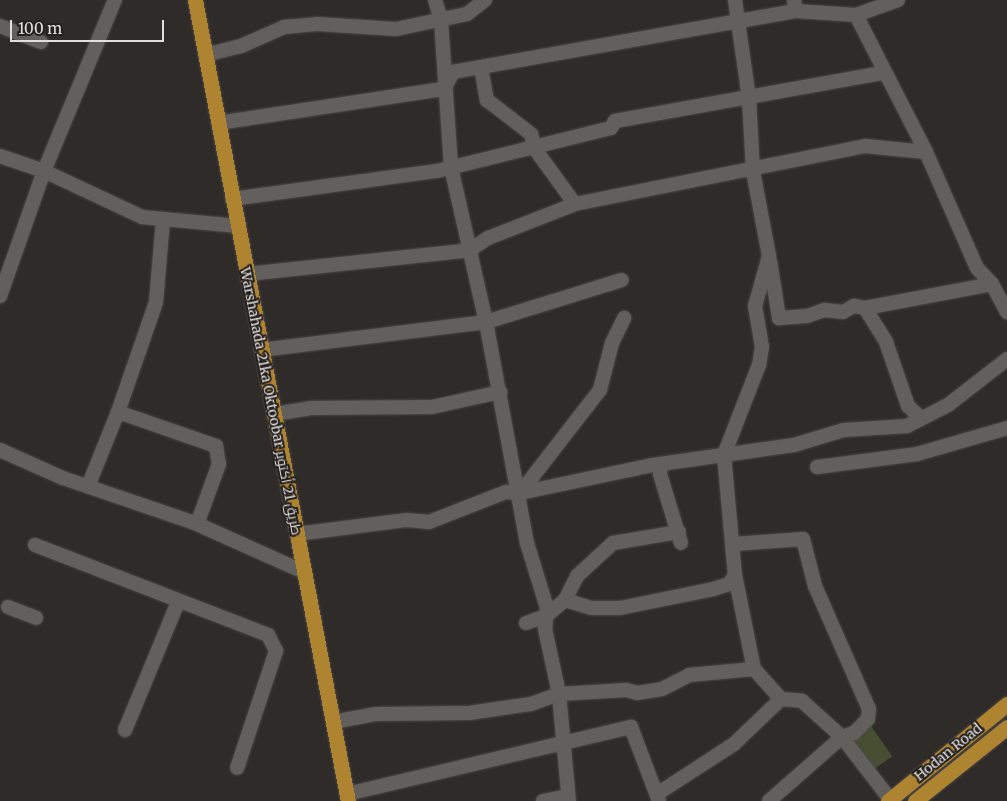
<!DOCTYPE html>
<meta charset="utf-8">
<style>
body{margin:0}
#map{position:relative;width:1007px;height:801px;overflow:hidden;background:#2f2b29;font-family:Merriweather,Cairo,serif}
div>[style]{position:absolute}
.green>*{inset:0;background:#464f32;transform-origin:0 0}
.roads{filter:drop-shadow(0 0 1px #4c4847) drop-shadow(0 0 1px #4c4847)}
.minor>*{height:14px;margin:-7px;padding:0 7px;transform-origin:7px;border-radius:7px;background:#635f5d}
.major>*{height:15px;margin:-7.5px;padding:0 7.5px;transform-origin:7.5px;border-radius:7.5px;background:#af8431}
span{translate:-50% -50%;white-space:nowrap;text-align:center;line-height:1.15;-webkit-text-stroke:4px #25211f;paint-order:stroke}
.street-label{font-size:14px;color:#e1dedd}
.scale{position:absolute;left:10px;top:20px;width:154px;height:22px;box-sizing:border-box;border:2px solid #e1dedd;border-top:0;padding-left:6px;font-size:15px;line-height:18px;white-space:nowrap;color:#e1dedd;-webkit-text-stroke:4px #25211f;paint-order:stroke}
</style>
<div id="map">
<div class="green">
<i style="left:871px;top:726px;width:37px;height:24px;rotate:55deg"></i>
</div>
<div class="roads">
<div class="minor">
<i style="left:435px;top:0;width:21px;rotate:73deg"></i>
<i style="left:441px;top:20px;width:147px;rotate:86.1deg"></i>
<i style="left:451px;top:167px;width:159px;rotate:77.3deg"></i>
<i style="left:486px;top:322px;width:225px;rotate:79.5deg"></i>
<i style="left:527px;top:543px;width:68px;rotate:72.9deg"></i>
<i style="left:547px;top:608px;width:21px;rotate:95deg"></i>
<i style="left:545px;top:629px;width:66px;rotate:77.8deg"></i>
<i style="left:559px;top:694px;width:107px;rotate:84.7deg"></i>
<i style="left:735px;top:0;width:99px;rotate:81.9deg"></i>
<i style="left:749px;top:98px;width:73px;rotate:86.9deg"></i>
<i style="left:753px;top:171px;width:86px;rotate:79.3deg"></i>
<i style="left:769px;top:256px;width:52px;rotate:105.6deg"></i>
<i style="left:755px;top:306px;width:42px;rotate:80.3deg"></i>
<i style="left:762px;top:347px;width:18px;rotate:99deg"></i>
<i style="left:759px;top:365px;width:97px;rotate:111.3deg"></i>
<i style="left:724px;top:455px;width:121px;rotate:84.8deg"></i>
<i style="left:735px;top:575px;width:96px;rotate:78.6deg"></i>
<i style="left:754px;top:669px;width:40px;rotate:48deg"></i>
<i style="left:781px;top:699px;width:21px;rotate:5deg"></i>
<i style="left:802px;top:701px;width:54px;rotate:42deg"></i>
<i style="left:842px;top:737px;width:97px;rotate:138.8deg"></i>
<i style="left:794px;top:0;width:11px;rotate:80deg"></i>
<i style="left:796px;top:11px;width:60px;rotate:3.8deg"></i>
<i style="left:898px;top:0;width:45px;rotate:160.3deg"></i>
<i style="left:856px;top:15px;width:154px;rotate:62.9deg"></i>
<i style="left:926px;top:152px;width:127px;rotate:66.3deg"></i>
<i style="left:977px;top:268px;width:22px;rotate:47deg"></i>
<i style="left:992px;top:284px;width:32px;rotate:62deg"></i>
<i style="left:0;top:26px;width:44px;rotate:21.3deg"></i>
<i style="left:205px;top:55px;width:37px;rotate:-14deg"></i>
<i style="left:241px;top:46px;width:47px;rotate:-23.8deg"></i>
<i style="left:284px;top:27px;width:33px;rotate:-5deg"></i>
<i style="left:317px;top:24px;width:79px;rotate:3.6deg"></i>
<i style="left:396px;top:29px;width:73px;rotate:-11.9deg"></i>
<i style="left:467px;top:14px;width:23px;rotate:-38deg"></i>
<i style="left:481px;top:67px;width:34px;rotate:80deg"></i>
<i style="left:487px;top:100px;width:56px;rotate:37.7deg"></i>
<i style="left:531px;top:134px;width:16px;rotate:75deg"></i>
<i style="left:535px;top:149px;width:68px;rotate:54deg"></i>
<i style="left:218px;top:123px;width:229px;rotate:-8.6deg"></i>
<i style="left:444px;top:89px;width:19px;rotate:-62deg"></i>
<i style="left:453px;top:72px;width:348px;rotate:-10.1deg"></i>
<i style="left:0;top:156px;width:46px;rotate:18.8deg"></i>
<i style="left:44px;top:171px;width:108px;rotate:25.1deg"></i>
<i style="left:142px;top:217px;width:96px;rotate:5.4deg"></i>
<i style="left:232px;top:199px;width:207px;rotate:-7.8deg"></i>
<i style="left:437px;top:171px;width:179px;rotate:-13.9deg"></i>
<i style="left:611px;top:128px;width:8px;rotate:-60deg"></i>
<i style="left:615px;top:121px;width:272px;rotate:-10.2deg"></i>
<i style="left:770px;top:261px;width:58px;rotate:81deg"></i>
<i style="left:779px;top:318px;width:28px;rotate:-4deg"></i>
<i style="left:807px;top:316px;width:18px;rotate:-19deg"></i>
<i style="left:824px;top:310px;width:19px;rotate:6deg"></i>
<i style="left:843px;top:312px;width:13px;rotate:-29deg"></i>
<i style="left:854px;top:306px;width:11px;rotate:10deg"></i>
<i style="left:865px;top:308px;width:40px;rotate:58deg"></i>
<i style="left:886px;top:342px;width:68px;rotate:71deg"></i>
<i style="left:908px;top:406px;width:16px;rotate:43deg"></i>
<i style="left:247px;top:274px;width:224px;rotate:-6.1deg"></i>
<i style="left:470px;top:250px;width:22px;rotate:-34deg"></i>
<i style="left:488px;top:238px;width:93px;rotate:-21.3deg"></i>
<i style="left:575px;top:204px;width:296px;rotate:-11.3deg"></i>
<i style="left:865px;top:146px;width:61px;rotate:5.6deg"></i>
<i style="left:0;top:296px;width:133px;rotate:-70.6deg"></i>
<i style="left:44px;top:171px;width:185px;rotate:-67.5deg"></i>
<i style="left:865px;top:308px;width:129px;rotate:-10.7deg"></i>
<i style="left:261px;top:350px;width:227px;rotate:-7.1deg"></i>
<i style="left:486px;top:322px;width:142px;rotate:-17.2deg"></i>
<i style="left:118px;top:412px;width:116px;rotate:-70.9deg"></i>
<i style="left:156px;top:302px;width:81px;rotate:-85.1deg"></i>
<i style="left:274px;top:414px;width:36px;rotate:-9deg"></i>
<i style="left:310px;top:408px;width:122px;rotate:-0.5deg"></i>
<i style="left:432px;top:407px;width:70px;rotate:-12.4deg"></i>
<i style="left:0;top:450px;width:69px;rotate:24deg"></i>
<i style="left:63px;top:478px;width:142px;rotate:18.9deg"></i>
<i style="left:197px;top:524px;width:117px;rotate:24.2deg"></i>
<i style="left:661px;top:464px;width:10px;rotate:96deg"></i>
<i style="left:660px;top:474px;width:72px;rotate:73.1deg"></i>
<i style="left:817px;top:467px;width:101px;rotate:-7.4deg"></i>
<i style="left:917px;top:454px;width:94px;rotate:-16.1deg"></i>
<i style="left:89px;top:484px;width:78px;rotate:-68.1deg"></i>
<i style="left:118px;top:412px;width:104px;rotate:19.1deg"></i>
<i style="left:216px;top:446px;width:18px;rotate:81deg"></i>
<i style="left:219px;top:464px;width:64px;rotate:110.1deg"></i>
<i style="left:520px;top:493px;width:130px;rotate:-52.2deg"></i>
<i style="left:600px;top:390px;width:49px;rotate:-75.7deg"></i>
<i style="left:612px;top:343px;width:28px;rotate:-64deg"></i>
<i style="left:297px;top:534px;width:111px;rotate:-7.3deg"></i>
<i style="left:407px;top:520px;width:22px;rotate:5deg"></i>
<i style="left:429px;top:522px;width:83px;rotate:-21.3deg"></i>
<i style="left:506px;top:492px;width:14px;rotate:4deg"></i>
<i style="left:520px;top:493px;width:136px;rotate:-11.9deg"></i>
<i style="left:653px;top:465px;width:142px;rotate:-8.1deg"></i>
<i style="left:794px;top:445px;width:52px;rotate:-16.7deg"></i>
<i style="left:844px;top:430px;width:63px;rotate:-3.6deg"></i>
<i style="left:907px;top:426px;width:46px;rotate:-27.1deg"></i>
<i style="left:948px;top:405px;width:75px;rotate:-37.9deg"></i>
<i style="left:734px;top:544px;width:69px;rotate:-4.1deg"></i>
<i style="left:803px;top:539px;width:49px;rotate:75.7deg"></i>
<i style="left:815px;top:586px;width:134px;rotate:66.3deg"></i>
<i style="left:869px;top:709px;width:10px;rotate:96deg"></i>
<i style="left:868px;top:719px;width:20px;rotate:135deg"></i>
<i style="left:854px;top:733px;width:13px;rotate:162deg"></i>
<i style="left:842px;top:737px;width:78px;rotate:52.3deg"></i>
<i style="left:35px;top:545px;width:250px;rotate:21.1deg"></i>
<i style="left:268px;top:635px;width:18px;rotate:63deg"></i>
<i style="left:276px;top:651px;width:123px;rotate:108.4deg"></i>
<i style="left:565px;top:600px;width:27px;rotate:17deg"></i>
<i style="left:591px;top:608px;width:29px"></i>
<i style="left:620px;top:608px;width:95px;rotate:-11.5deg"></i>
<i style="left:713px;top:589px;width:17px;rotate:-17deg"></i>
<i style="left:729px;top:584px;width:11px;rotate:-56deg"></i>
<i style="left:8px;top:607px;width:30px;rotate:21deg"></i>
<i style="left:526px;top:623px;width:21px;rotate:-19deg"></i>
<i style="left:546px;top:616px;width:25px;rotate:-40deg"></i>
<i style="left:565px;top:600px;width:27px;rotate:-63deg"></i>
<i style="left:577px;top:576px;width:49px;rotate:-42.5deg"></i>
<i style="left:613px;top:543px;width:67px;rotate:-9.5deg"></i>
<i style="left:333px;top:722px;width:44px;rotate:-10.5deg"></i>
<i style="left:376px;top:714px;width:93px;rotate:-0.6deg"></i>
<i style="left:469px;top:713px;width:63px;rotate:-8.3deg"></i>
<i style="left:531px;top:704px;width:30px;rotate:-20deg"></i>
<i style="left:559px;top:694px;width:67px;rotate:-3.4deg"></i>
<i style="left:626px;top:690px;width:11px;rotate:15deg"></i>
<i style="left:637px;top:693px;width:25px;rotate:-9deg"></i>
<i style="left:662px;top:689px;width:30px;rotate:-27deg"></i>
<i style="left:689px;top:675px;width:65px;rotate:-5.3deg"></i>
<i style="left:125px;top:730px;width:139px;rotate:-67.5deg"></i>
<i style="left:347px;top:794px;width:292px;rotate:-13.3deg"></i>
<i style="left:631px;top:727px;width:79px;rotate:69.3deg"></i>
<i style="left:657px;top:794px;width:92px;rotate:-33deg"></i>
<i style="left:734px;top:744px;width:65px;rotate:-43.8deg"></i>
<i style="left:543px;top:801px;width:25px;rotate:-11deg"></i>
</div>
<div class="major">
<i style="left:195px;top:0;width:815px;rotate:79.19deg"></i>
<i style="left:888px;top:801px;width:154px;rotate:-39.2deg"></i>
<i style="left:915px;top:801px;width:118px;rotate:-38.8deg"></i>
</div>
</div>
<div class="street-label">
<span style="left:271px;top:401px;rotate:79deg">Warshahada 21ka Oktoobar طريق 21 أكتوبر</span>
<span style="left:948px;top:752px;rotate:-39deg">Hodan Road</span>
</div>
<div class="scale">100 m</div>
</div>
